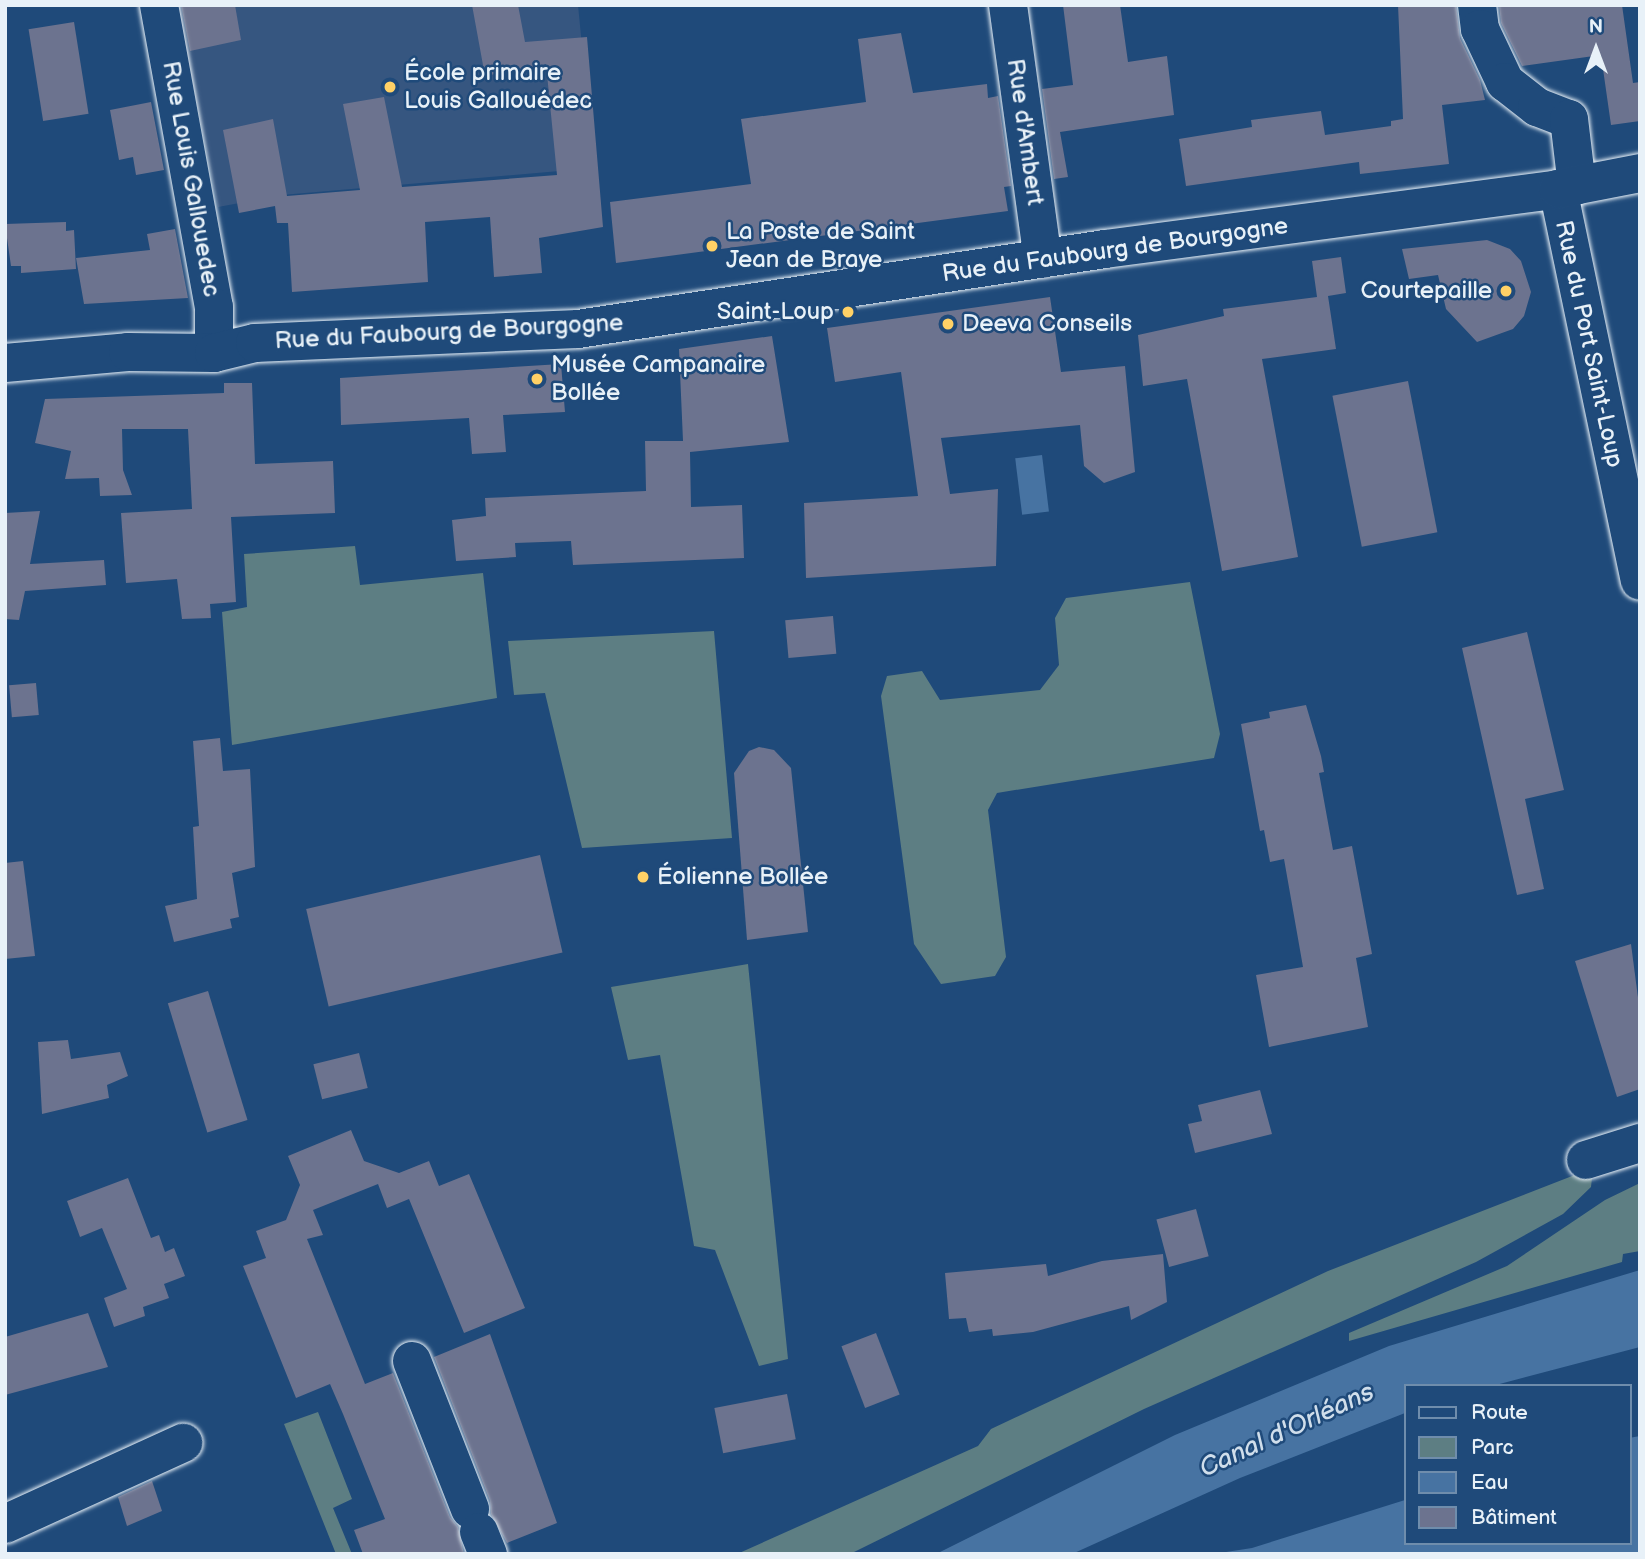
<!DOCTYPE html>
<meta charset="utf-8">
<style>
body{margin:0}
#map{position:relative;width:1645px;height:1559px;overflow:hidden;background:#1f4a7a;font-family:"Balsamiq Sans",sans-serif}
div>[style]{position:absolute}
.built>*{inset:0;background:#365680}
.green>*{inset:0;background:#5d7e83}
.water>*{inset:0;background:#4773a2;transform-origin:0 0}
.building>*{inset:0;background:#6c738f;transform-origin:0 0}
.roads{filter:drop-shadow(0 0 2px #e8f1f8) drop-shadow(0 0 2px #e8f1f8)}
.minor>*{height:38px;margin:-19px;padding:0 19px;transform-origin:19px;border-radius:19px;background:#1f4a7a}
.secondary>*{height:38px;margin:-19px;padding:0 19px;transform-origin:19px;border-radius:19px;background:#1f4a7a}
.dots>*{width:19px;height:19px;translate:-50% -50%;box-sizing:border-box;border:4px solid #1f4a7a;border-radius:50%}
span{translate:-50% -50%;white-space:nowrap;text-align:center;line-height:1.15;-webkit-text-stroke:5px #1f4a7a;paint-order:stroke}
.poi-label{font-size:24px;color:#e8f1f8}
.left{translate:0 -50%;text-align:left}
.right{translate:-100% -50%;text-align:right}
.street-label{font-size:24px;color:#e8f1f8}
.water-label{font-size:26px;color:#d0deeb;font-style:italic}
.frame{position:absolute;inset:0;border:7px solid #e8f1f8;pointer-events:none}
.legend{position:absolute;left:1404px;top:1384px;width:228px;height:161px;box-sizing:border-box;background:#1f4a7a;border:2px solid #6f8dac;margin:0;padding:9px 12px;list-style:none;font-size:21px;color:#e8f1f8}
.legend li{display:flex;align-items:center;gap:14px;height:35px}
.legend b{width:35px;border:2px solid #6f8dac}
.north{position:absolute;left:1561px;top:14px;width:70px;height:70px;-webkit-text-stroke:5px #1f4a7a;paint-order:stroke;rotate:0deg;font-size:19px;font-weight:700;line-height:28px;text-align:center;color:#e8f1f8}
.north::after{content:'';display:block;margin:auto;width:24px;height:32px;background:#e8f1f8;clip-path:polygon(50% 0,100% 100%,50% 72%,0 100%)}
</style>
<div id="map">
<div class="built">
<i style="clip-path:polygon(177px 5px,578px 5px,594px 168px,282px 195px,218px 207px)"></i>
</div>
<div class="green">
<i style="clip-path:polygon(355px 546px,360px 585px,483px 573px,497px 698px,232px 745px,222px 612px,247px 607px,244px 554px)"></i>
<i style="clip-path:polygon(1190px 582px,1220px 734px,1214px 758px,997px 793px,988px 810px,1006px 957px,995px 976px,941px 984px,914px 944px,881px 696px,887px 676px,922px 671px,940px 700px,1040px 690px,1059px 665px,1055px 618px,1066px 598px)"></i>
<i style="clip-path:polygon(714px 631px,732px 838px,582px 848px,545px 693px,514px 695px,508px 641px)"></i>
<i style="clip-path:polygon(748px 964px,788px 1359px,759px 1366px,715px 1250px,694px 1246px,660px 1055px,628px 1060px,611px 987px)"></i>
<i style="clip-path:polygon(1585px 1171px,1592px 1178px,1591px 1187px,1563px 1214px,1476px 1262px,1144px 1409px,850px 1554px,737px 1554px,978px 1446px,991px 1429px,1328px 1271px)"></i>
<i style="clip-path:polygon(1640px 1183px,1640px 1251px,1623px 1254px,1622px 1262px,1349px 1341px,1349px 1333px,1507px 1266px,1605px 1200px)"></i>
<i style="clip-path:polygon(318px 1412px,352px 1499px,333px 1508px,352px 1554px,336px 1554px,284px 1424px)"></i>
</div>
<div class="water">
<i style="left:1042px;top:455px;width:57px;height:27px;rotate:83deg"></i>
<i style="clip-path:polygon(1640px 1270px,1640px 1347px,1492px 1386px,1405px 1386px,1405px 1413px,1240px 1478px,1072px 1554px,936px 1554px,1175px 1435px,1389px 1346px)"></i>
<i style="clip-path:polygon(1640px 1436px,1640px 1554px,1213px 1554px,1252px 1548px,1405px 1500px,1405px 1543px,1629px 1543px,1629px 1438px)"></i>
</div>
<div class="building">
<i style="clip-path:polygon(181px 5px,235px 5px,241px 40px,190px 51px)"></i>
<i style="clip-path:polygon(472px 5px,518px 5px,525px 42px,587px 37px,603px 227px,539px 238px,542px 273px,494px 277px,490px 217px,425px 222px,428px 282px,292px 292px,288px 223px,277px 223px,275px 206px,239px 213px,223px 130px,273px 119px,287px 196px,360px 190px,343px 104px,384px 97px,402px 187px,557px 175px,546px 64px,485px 76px)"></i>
<i style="clip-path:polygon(1063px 5px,1120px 5px,1128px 62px,1167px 56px,1174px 115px,1060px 132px,1068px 177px,1054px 179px,1042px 89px,1073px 85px)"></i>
<i style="clip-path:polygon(1398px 5px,1456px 5px,1460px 38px,1480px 80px,1485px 100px,1442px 105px,1449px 164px,1360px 174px,1359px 162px,1186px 186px,1179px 139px,1252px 127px,1251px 120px,1321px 111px,1325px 135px,1391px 126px,1391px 121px,1403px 119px)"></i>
<i style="clip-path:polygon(1499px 5px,1622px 5px,1633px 83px,1640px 82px,1640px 121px,1611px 125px,1601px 55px,1522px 66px,1501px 23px)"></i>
<i style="left:74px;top:22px;width:93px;height:46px;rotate:81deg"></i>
<i style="clip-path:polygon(901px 33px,913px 93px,987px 84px,988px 98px,998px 96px,1011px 186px,1004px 187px,1008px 211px,616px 263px,610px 202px,751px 184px,741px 119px,866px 102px,858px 39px)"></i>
<i style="clip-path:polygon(151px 102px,164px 170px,136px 175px,133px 157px,119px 160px,110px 110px)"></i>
<i style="clip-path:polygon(66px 222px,66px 231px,74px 230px,76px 269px,21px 273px,21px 266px,11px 266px,5px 224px)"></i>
<i style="clip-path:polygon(175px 229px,188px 298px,84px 304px,76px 258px,150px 250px,147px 234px)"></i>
<i style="clip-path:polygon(1487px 240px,1510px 249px,1521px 261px,1531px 292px,1524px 316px,1513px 329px,1477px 342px,1446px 309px,1438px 275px,1409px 279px,1402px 249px)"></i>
<i style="clip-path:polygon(1341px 257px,1346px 293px,1328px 296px,1336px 349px,1262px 359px,1298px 557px,1222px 571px,1187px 379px,1143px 386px,1138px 335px,1224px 316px,1223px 309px,1317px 297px,1312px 261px)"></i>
<i style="clip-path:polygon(1050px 297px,1061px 372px,1125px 366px,1135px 472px,1104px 483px,1084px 466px,1080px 425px,941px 438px,950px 494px,998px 489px,996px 566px,806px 578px,804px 503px,918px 496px,901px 372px,835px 382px,827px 328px)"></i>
<i style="clip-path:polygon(772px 336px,789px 442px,690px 452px,691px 507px,742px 505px,744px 558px,573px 565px,571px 541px,515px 543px,516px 557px,456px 561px,452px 520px,486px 516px,485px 498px,646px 491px,645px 441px,683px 441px,679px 349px)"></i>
<i style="clip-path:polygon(561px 364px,565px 412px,503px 415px,506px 452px,472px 454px,469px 418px,341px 425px,340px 378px)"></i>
<i style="left:1408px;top:381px;width:154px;height:77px;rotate:79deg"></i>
<i style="clip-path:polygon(224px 383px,252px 383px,255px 464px,333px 461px,335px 513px,231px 517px,236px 602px,210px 604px,211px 618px,182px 619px,177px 579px,126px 583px,121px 513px,192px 509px,188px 429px,122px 429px,123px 470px,132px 495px,100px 496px,99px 478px,65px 479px,71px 451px,35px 443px,45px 399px,224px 393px)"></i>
<i style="clip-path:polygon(40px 511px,30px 564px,104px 560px,106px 585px,25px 591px,19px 620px,5px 619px,5px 513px)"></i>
<i style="left:833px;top:616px;width:38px;height:48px;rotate:85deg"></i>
<i style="clip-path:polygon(1527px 632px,1564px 790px,1525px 799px,1544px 889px,1517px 895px,1462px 648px)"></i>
<i style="left:36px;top:683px;width:32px;height:27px;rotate:85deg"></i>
<i style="clip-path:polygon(1306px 705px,1321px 756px,1324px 772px,1319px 773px,1333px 850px,1352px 846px,1372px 954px,1356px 958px,1368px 1027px,1269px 1047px,1256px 975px,1303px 967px,1284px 859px,1270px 862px,1264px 830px,1260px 831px,1241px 724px,1270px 718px,1269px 712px)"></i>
<i style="clip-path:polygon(220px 738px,223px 771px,250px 769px,255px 867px,232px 873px,239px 917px,230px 919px,232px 928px,174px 942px,165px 906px,197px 899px,193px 827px,199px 826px,193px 741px)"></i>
<i style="clip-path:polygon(759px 747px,774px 750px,791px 768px,808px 932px,747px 940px,734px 773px,749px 751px)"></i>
<i style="left:540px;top:855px;width:100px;height:240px;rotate:77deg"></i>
<i style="clip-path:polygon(23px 861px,35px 956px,5px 959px,5px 863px)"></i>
<i style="clip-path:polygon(1631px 944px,1640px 1013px,1640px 1089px,1617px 1097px,1575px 961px)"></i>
<i style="left:208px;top:991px;width:135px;height:42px;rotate:73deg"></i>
<i style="clip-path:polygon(68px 1040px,71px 1059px,120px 1052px,128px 1076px,107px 1085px,109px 1098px,42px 1114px,38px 1042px)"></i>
<i style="left:359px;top:1053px;width:36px;height:47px;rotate:76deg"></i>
<i style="clip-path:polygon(1260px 1090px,1272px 1134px,1195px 1153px,1188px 1124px,1202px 1121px,1198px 1105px)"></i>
<i style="clip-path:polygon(351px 1130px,364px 1161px,399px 1173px,429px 1161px,439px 1186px,469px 1174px,525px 1308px,464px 1333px,409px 1199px,387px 1208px,378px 1184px,313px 1210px,323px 1235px,307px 1239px,365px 1384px,393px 1373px,450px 1517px,458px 1527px,464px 1554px,363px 1554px,354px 1530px,385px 1519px,343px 1414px,330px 1384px,296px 1398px,243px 1266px,266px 1258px,256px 1231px,286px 1220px,300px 1185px,288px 1156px)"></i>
<i style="clip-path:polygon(128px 1178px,151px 1238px,159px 1235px,165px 1252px,174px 1248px,185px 1276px,164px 1284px,169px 1298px,143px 1307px,145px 1316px,114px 1327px,104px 1298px,127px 1289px,102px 1228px,80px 1237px,67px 1201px)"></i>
<i style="left:1196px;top:1209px;width:49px;height:41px;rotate:75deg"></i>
<i style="clip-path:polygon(1163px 1254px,1167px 1302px,1131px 1320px,1129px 1306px,1033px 1332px,993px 1336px,992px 1329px,969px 1332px,966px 1318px,949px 1319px,945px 1273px,1046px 1264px,1048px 1276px,1102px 1261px)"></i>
<i style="clip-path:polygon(88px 1313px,108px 1367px,5px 1395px,5px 1337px)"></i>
<i style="left:876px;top:1333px;width:66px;height:37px;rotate:69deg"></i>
<i style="clip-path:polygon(490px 1334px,557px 1523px,507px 1543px,491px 1514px,490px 1501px,434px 1357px)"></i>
<i style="left:787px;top:1394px;width:46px;height:74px;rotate:79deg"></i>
<i style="clip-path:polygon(152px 1481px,162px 1511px,127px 1526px,118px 1497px)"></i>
</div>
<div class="roads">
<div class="minor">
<i style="left:159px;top:5px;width:307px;rotate:79.7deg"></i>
<i style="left:214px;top:307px;width:46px;rotate:90deg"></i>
<i style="left:1008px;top:5px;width:256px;rotate:82.2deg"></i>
<i style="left:1477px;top:5px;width:24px;rotate:83deg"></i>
<i style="left:1480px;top:29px;width:59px;rotate:64.7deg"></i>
<i style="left:1505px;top:82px;width:41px;rotate:38deg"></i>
<i style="left:1537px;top:107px;width:34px;rotate:21deg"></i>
<i style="left:1569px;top:119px;width:67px;rotate:83.2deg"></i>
<i style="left:1558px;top:189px;width:400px;rotate:78.2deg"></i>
<i style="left:1586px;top:1160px;width:57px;rotate:-17.5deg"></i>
<i style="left:412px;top:1361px;width:159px;rotate:68.6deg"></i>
<i style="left:5px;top:1524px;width:196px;rotate:-24.5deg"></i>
<i style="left:479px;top:1532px;width:24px;rotate:68deg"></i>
</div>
<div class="secondary">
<i style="left:5px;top:363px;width:123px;rotate:-5.1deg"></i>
<i style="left:128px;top:352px;width:86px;rotate:0.7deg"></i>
<i style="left:214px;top:353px;width:42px;rotate:-13.7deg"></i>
<i style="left:255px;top:343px;width:323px;rotate:-2.5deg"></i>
<i style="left:578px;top:329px;width:533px;rotate:-8.63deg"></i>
<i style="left:1105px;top:249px;width:457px;rotate:-7.5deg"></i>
<i style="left:1558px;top:189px;width:84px;rotate:-11deg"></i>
</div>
</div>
<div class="dots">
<i style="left:390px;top:87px;background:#ffd166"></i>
<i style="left:712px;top:246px;background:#ffd166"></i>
<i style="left:1506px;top:291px;background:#ffd166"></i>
<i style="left:848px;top:312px;background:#ffd166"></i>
<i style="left:948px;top:324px;background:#ffd166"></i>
<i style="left:537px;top:379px;background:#ffd166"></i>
<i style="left:643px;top:877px;background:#ffd166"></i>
</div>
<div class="poi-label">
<span class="left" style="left:404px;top:87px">École primaire<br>Louis Gallouédec</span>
<span class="left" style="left:726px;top:246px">La Poste de Saint<br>Jean de Braye</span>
<span class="right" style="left:1492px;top:291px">Courtepaille</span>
<span class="right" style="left:834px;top:312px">Saint-Loup</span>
<span class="left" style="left:962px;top:324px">Deeva Conseils</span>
<span class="left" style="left:551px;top:379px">Musée Campanaire<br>Bollée</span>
<span class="left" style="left:657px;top:877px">Éolienne Bollée</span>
</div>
<div class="street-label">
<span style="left:1025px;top:132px;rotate:82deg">Rue d'Ambert</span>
<span style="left:191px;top:179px;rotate:80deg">Rue Louis Gallouedec</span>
<span style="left:1115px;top:250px;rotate:-8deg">Rue du Faubourg de Bourgogne</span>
<span style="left:449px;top:332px;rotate:-3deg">Rue du Faubourg de Bourgogne</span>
<span style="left:1589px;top:344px;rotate:78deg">Rue du Port Saint-Loup</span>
</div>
<div class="water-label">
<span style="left:1287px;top:1431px;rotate:-25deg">Canal d'Orléans</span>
</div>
<div class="frame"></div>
<ul class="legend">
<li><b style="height:9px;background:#1f4a7a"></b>Route</li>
<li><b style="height:19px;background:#5d7e83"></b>Parc</li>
<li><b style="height:19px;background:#4773a2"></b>Eau</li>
<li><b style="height:19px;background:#6c738f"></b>Bâtiment</li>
</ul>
<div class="north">N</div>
</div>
